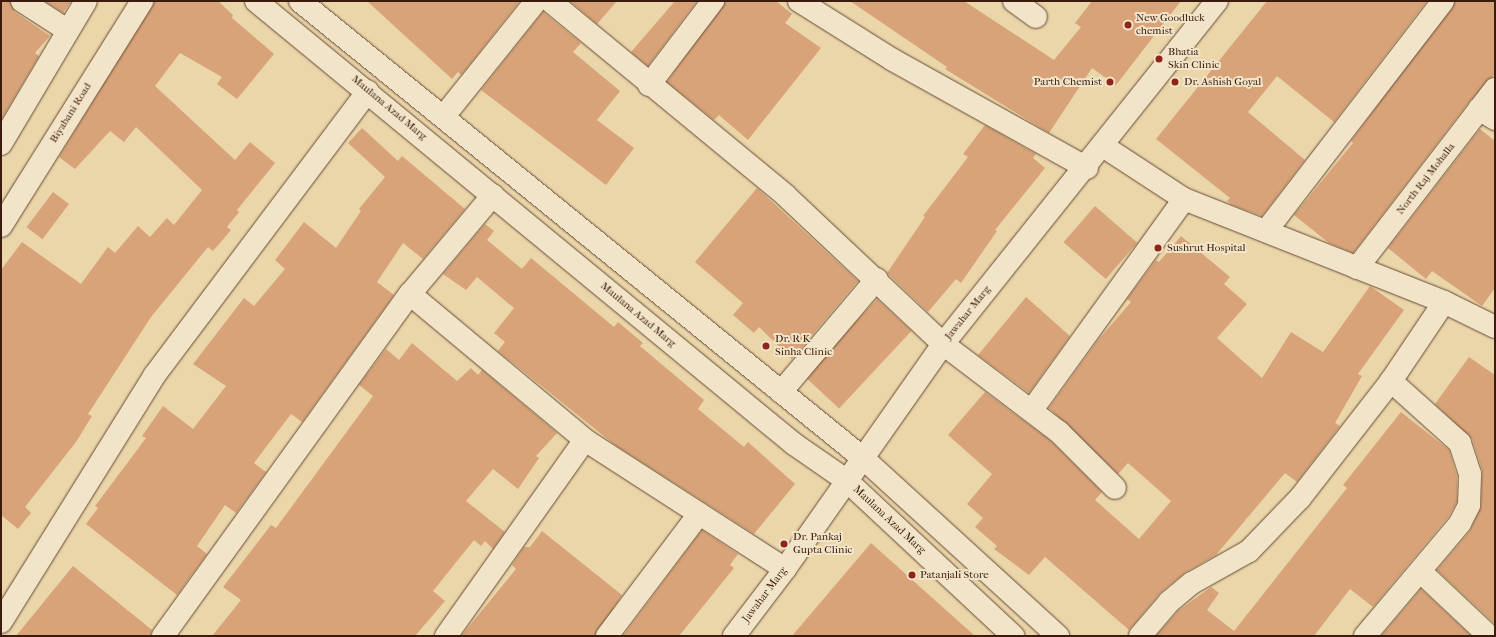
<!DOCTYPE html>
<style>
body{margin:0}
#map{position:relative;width:1496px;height:637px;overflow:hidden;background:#ebd6aa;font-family:"IM FELL French Canon",serif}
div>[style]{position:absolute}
.building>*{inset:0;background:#d8a379;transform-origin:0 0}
.roads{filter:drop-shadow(0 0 1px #664a34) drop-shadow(0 0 1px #664a34)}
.minor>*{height:22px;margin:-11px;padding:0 11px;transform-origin:11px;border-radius:11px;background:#f2e4c8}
.tertiary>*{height:22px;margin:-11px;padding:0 11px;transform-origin:11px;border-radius:11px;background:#f2e4c8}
.secondary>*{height:22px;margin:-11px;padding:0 11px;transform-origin:11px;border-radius:11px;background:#f2e4c8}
.dots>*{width:11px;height:11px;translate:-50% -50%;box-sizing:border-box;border:2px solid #f2e4c8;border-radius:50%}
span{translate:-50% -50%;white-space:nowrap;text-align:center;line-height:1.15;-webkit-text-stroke:4px #f2e4c8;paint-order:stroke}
.poi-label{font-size:11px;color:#3a1b0c}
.left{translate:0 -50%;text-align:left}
.right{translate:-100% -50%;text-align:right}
.street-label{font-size:11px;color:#3a1b0c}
.frame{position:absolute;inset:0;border:2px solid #3a1b0c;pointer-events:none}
</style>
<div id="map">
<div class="building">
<i style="clip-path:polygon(1px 1px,10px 1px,15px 12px,50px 36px,35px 53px,39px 56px,1px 120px)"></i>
<i style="clip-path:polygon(45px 1px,71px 1px,63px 13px)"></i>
<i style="clip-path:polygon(154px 1px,218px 1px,233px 15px,232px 18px,274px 54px,237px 99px,217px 84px,222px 77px,180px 53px,155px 86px,235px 160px,250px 142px,275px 163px,237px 210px,239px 212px,227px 227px,231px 230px,213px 251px,208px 247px,151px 317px,88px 414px,92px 416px,76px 442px,25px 507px,31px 513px,18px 529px,1px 515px,1px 270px,22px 242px,81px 284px,108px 247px,115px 253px,138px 226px,150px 237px,167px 218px,174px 225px,202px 190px,136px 127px,124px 142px,110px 131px,75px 169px,59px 157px)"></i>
<i style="clip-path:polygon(367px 1px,520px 1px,461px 75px,458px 72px,452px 79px)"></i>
<i style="clip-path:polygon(570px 1px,617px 1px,597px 24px)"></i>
<i style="clip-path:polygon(675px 1px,697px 1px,648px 66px,631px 52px)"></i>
<i style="clip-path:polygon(725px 1px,776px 1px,792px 14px,785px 23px,821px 48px,748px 140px,719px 115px,714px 120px,667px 82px)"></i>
<i style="clip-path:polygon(850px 1px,964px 1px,1054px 60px,1081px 27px,1075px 23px,1092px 1px,1181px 1px,1116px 85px,1092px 68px,1049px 133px,945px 69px,947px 67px)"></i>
<i style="clip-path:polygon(1267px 1px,1427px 1px,1334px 122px,1277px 76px,1248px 112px,1305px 160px,1262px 216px,1232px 205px,1227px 201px,1230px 198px,1156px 139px)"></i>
<i style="clip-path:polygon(1455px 1px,1495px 1px,1495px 74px,1469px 102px,1353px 253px,1329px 243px,1294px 215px,1353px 143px,1351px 141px)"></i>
<i style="clip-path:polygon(543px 12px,581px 43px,573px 52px,620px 91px,597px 120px,634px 148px,606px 185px,481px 90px)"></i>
<i style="clip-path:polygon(985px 125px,1036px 154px,1033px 158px,1045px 168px,995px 230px,997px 231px,961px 283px,956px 279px,928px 312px,887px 273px,925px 217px,923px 216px,968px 157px,963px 154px)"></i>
<i style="clip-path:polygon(362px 128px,398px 161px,402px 156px,465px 209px,423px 259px,403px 243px,377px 282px,394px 295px,302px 422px,291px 414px,254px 463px,266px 472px,236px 513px,225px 505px,197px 546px,207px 554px,177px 595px,86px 524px,98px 508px,95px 506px,146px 438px,142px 436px,163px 406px,193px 429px,226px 386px,193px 364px,244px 298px,254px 306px,285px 269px,275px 260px,304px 222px,336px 248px,361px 211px,359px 209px,385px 177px,348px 143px)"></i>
<i style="clip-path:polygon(1480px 129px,1495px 141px,1495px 288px,1482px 306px,1432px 271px,1426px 279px,1388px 248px)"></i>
<i style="clip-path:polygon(757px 188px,858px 281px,792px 359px,759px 327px,754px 333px,733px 315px,743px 303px,695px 262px)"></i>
<i style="left:53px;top:192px;width:20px;height:44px;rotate:37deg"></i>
<i style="left:1095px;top:206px;width:56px;height:48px;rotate:41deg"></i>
<i style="clip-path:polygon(485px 224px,494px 231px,487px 240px,522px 269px,531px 258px,614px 327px,618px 322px,643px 343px,640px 346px,704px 400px,698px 409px,744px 447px,748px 442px,795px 484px,754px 534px,615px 445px,498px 351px,505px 342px,494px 333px,514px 308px,477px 277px,466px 290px,443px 274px)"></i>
<i style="clip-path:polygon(1181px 236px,1230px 277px,1224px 284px,1247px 304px,1217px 338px,1262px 378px,1291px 332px,1323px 352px,1370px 286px,1404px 310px,1358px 374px,1362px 376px,1335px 423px,1340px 426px,1297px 482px,1285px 473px,1216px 555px,1186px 572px,1161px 592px,1129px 630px,1045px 557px,1029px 575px,994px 549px,997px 546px,975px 527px,983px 518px,967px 504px,992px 474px,948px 435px,985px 392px,1051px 441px,1102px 492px,1095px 500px,1139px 539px,1171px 501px,1128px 463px,1118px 474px,1049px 408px,1098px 340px,1131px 302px,1127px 299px,1156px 260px,1159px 262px)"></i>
<i style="clip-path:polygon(1026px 297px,1070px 336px,1029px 393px,978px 355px)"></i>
<i style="left:877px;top:299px;width:47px;height:106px;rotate:43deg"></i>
<i style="clip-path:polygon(412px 343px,457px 381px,471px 368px,478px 375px,482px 370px,557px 433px,536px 456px,539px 458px,518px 489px,493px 469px,466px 501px,505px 532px,493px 549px,485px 541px,481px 546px,474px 540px,433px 591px,445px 601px,415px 636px,212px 636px,241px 600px,223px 587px,271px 525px,276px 528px,373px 396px,359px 385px,386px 349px,399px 360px)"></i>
<i style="clip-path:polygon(1469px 357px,1495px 375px,1495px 624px,1437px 570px,1470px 531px,1481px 506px,1482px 470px,1472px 439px,1435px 404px)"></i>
<i style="clip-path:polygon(1401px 412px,1449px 450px,1457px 476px,1457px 502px,1449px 516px,1373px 607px,1350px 589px,1314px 636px,1156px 636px,1178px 611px,1211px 587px,1219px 593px,1207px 610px,1234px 631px,1347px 488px,1343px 485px)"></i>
<i style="clip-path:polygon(702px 530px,738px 554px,730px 565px,734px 568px,679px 636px,623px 636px)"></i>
<i style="clip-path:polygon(542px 531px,622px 595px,595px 636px,461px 636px,516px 569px,512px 565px,524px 547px,530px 547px)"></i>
<i style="clip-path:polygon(871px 543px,975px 636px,792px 636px)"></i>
<i style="clip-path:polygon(73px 566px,152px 630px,151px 636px,16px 636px)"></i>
<i style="clip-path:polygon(1421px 589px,1471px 636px,1381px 636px)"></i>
</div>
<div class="roads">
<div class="minor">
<i style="left:22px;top:1px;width:54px;rotate:32.8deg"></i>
<i style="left:550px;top:1px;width:305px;rotate:39.5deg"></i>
<i style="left:785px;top:195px;width:217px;rotate:43.3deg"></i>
<i style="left:943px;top:344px;width:146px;rotate:37.2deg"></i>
<i style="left:1059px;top:432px;width:79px;rotate:45deg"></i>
<i style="left:799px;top:1px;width:111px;rotate:32.1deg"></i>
<i style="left:893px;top:60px;width:222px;rotate:29.1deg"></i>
<i style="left:1014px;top:1px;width:27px;rotate:36deg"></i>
<i style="left:649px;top:85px;width:106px;rotate:-52.7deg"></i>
<i style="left:1479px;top:109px;width:19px;rotate:32deg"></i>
<i style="left:444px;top:116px;width:147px;rotate:-51.3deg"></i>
<i style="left:1103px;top:146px;width:97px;rotate:33.2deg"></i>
<i style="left:1184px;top:199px;width:280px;rotate:21.6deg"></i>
<i style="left:1444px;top:302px;width:57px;rotate:26.1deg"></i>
<i style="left:1266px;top:231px;width:290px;rotate:-52.4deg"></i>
<i style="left:1357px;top:268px;width:226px;rotate:-52.4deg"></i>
<i style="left:410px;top:294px;width:228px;rotate:39.8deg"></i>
<i style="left:585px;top:440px;width:238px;rotate:32.8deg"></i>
<i style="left:781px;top:392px;width:148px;rotate:-49.7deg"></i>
<i style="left:1032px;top:410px;width:260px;rotate:-54.2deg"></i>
<i style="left:1421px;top:572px;width:93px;rotate:43.3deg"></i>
<i style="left:1px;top:622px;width:290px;rotate:-58.1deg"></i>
<i style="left:154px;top:376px;width:356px;rotate:-53.1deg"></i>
<i style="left:163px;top:636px;width:422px;rotate:-54.2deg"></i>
<i style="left:410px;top:294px;width:129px;rotate:-50deg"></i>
<i style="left:446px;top:636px;width:240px;rotate:-54.7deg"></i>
<i style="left:607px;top:636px;width:153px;rotate:-53deg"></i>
<i style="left:1140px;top:636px;width:45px;rotate:-49.5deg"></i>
<i style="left:1169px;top:602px;width:30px;rotate:-40deg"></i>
<i style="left:1192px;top:583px;width:65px;rotate:-29.3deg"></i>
<i style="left:1249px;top:551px;width:74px;rotate:-46.1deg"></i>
<i style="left:1300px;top:498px;width:148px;rotate:-52.1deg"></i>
<i style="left:1391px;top:381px;width:95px;rotate:-56.1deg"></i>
<i style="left:1365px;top:636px;width:148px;rotate:-49.9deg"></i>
<i style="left:1460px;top:523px;width:20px;rotate:-63deg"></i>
<i style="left:1469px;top:505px;width:31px;rotate:-88deg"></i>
<i style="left:1470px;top:474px;width:33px;rotate:-108deg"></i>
<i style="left:1460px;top:443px;width:93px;rotate:-138.1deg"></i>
</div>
<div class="tertiary">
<i style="left:256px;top:1px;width:697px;rotate:39.47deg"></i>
<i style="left:794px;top:444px;width:63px;rotate:34.7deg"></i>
<i style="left:846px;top:480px;width:229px;rotate:43deg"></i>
<i style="left:300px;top:1px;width:727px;rotate:39.08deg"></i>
<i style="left:864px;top:459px;width:263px;rotate:42.4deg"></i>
<i style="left:1px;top:144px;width:166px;rotate:-59.3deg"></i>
<i style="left:1px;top:226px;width:266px;rotate:-57.9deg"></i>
</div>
<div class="secondary">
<i style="left:734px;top:636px;width:84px;rotate:-52.7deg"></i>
<i style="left:785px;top:569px;width:275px;rotate:-54.9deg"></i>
<i style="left:943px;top:344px;width:439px;rotate:-51.4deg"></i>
</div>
</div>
<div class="dots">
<i style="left:1128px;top:25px;background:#8f2418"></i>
<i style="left:1159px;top:59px;background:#8f2418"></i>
<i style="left:1110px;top:82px;background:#8f2418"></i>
<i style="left:1175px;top:82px;background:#8f2418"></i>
<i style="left:1158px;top:248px;background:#8f2418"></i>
<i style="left:766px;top:346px;background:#8f2418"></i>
<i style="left:784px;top:544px;background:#8f2418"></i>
<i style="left:912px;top:575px;background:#8f2418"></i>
</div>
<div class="poi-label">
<span class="left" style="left:1136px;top:25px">New Goodluck<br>chemist</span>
<span class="left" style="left:1168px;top:59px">Bhatia<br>Skin Clinic</span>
<span class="right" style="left:1102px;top:82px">Parth Chemist</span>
<span class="left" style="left:1184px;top:82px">Dr. Ashish Goyal</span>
<span class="left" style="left:1167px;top:248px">Sushrut Hospital</span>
<span class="left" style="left:775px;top:346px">Dr. R K<br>Sinha Clinic</span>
<span class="left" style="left:793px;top:544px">Dr. Pankaj<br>Gupta Clinic</span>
<span class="left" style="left:920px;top:575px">Patanjali Store</span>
</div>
<div class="street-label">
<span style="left:389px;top:108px;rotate:40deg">Maulana Azad Marg</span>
<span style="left:71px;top:113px;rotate:-58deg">Biyabani Road</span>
<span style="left:1426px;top:179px;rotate:-52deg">North Raj Mohalla</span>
<span style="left:968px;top:313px;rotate:-51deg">Jawahar Marg</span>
<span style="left:638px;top:315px;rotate:40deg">Maulana Azad Marg</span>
<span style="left:889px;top:520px;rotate:43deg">Maulana Azad Marg</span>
<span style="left:765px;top:595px;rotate:-53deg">Jawahar Marg</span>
</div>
<div class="frame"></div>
</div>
